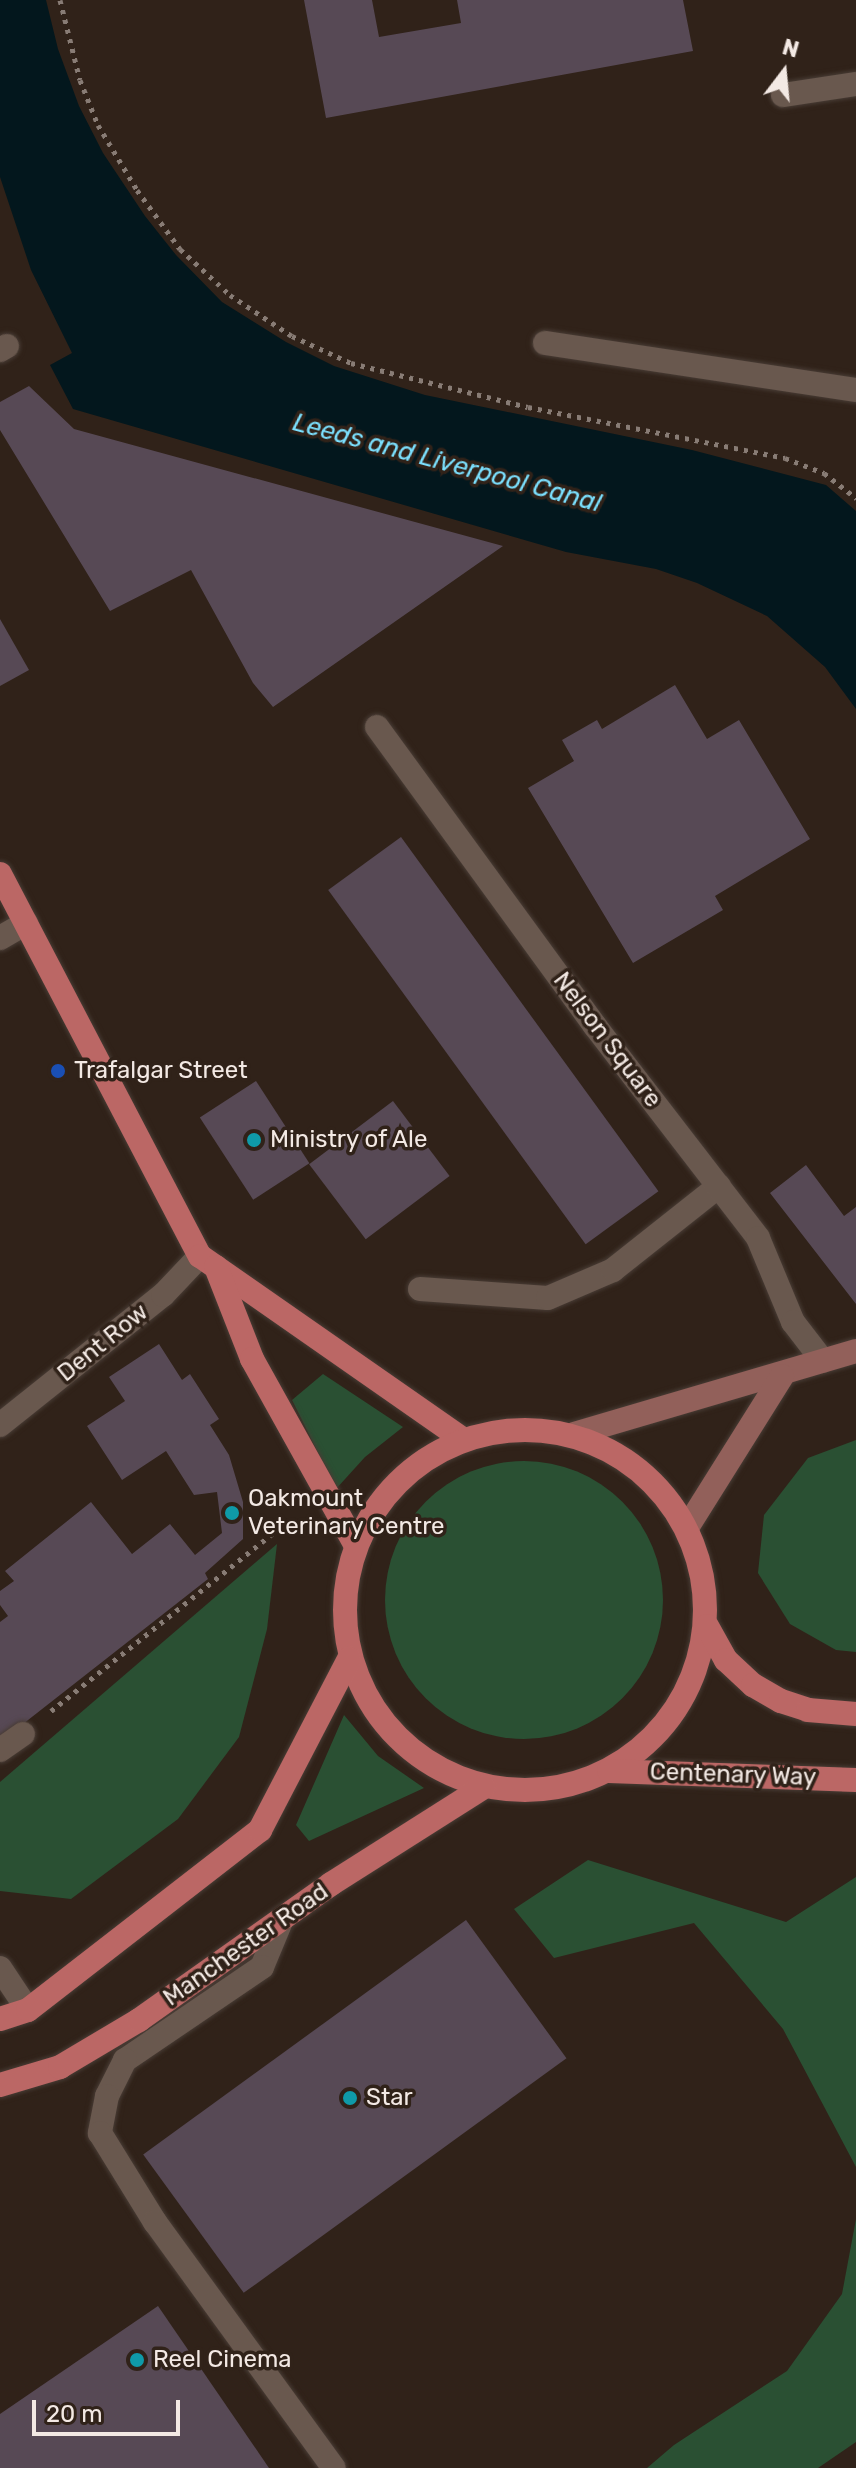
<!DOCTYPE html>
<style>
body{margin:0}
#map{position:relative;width:856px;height:2468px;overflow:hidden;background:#302219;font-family:Rubik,sans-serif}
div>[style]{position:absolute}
.green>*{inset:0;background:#2a5033}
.round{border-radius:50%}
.water>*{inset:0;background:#03171d}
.building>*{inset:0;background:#574955;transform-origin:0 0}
.path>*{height:5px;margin-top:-2.5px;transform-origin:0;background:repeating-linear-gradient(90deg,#887c75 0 4px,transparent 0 10px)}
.roads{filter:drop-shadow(0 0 2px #483c35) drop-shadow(0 0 2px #483c35)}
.service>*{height:24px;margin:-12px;padding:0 12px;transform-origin:12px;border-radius:12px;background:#69584e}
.minor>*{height:24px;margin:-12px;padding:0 12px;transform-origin:12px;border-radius:12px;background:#69584e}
.secondary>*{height:24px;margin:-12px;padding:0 12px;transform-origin:12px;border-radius:12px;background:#92605a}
.primary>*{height:24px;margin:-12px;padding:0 12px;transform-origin:12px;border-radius:12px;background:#bb6765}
.primary>.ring{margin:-12px;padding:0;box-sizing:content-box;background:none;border:24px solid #bb6765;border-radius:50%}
.dots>*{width:22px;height:22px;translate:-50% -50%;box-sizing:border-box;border:4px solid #302219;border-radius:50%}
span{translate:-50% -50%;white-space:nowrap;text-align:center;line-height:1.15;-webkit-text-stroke:7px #302219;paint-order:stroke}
.street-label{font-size:24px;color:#f3e9e4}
.poi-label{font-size:24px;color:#f3e9e4}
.left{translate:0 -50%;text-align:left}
.water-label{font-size:26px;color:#7bdffd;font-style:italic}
.north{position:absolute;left:744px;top:32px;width:80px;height:80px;-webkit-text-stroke:6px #302219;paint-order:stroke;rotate:16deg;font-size:22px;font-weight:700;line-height:32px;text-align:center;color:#f3e9e4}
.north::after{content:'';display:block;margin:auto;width:28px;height:36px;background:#f3e9e4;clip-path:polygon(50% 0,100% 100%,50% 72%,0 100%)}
.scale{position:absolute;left:32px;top:2400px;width:148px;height:36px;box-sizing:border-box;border:4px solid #f3e9e4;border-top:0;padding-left:10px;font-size:24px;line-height:28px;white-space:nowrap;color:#f3e9e4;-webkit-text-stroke:6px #302219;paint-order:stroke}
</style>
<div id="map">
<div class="green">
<i style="clip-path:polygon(323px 1374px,403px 1427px,365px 1457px,336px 1489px,292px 1400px)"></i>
<i style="clip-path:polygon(856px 1440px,856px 1652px,836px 1650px,790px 1624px,758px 1573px,764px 1515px,808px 1458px)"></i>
<i class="round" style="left:385px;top:1461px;width:278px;height:278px"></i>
<i style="clip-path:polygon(277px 1544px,267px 1629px,239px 1737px,178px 1819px,71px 1899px,0 1891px,0 1782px)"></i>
<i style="clip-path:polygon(344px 1715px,378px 1756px,424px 1788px,309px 1841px,296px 1825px)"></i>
<i style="clip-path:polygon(588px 1860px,786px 1922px,856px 1877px,856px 2167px,783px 2029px,694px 1923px,554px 1958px,514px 1909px)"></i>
<i style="clip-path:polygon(856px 2219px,856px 2442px,818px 2468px,647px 2468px,674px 2445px,787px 2371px,842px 2294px)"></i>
</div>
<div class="water">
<i style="clip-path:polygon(0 0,46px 0,58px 49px,79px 106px,103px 153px,145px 216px,176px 255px,222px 302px,286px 342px,334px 366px,425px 395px,692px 450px,826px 485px,856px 511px,856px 709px,825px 667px,767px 616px,697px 583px,656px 569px,566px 552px,73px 409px,50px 365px,72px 353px,31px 270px,0 177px)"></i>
</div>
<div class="building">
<i style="clip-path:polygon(304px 0,372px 0,379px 37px,461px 23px,457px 0,683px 0,693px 51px,326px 118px)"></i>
<i style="clip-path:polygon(29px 386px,74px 429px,503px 546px,273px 707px,253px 683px,191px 570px,110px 611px,0 430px,0 402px)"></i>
<i style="clip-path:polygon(0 619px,29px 670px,0 686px)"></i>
<i style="clip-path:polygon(675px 685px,707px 739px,739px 720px,810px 839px,715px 896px,723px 910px,633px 963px,528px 788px,574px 761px,562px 740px,597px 720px,602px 729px)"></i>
<i style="left:401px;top:837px;width:438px;height:90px;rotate:54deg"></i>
<i style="left:256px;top:1081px;width:98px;height:67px;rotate:57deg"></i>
<i style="left:393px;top:1101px;width:94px;height:105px;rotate:53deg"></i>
<i style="clip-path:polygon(806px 1165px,844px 1216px,856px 1207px,856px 1304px,770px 1193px)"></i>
<i style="clip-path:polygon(159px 1344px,182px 1380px,190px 1374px,219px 1419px,210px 1425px,229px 1455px,243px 1502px,243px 1539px,205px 1573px,208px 1579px,0 1742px,0 1622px,8px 1616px,0 1605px,0 1591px,14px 1581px,5px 1571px,91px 1502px,132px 1554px,170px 1524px,195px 1555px,222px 1533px,217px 1492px,194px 1495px,166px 1451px,122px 1480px,87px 1426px,125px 1401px,109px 1377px)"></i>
<i style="left:466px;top:1920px;width:171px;height:399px;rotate:54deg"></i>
<i style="clip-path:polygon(158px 2306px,269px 2468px,0 2468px,0 2414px)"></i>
</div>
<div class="path">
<i style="left:60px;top:0;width:82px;rotate:76deg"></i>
<i style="left:80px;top:80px;width:48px;rotate:68.2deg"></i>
<i style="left:98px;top:125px;width:76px;rotate:59deg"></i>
<i style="left:137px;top:190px;width:73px;rotate:53.9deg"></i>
<i style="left:180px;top:249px;width:68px;rotate:42.6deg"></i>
<i style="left:230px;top:295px;width:74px;rotate:33.5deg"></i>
<i style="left:292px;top:336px;width:65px;rotate:24.6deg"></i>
<i style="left:351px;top:363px;width:182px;rotate:14deg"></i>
<i style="left:528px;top:407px;width:262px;rotate:11.2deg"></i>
<i style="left:785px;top:458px;width:42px;rotate:21deg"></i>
<i style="left:824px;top:473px;width:41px;rotate:38deg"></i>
<i style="left:51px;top:1711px;width:302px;rotate:-38.7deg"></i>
</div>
<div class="roads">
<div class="service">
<i style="left:545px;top:343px;width:315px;rotate:8.6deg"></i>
<i style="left:0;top:938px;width:30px;rotate:-30deg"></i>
<i style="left:420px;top:1289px;width:128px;rotate:4deg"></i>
<i style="left:548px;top:1298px;width:71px;rotate:-23.3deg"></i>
<i style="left:613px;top:1270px;width:135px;rotate:-38.4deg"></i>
<i style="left:282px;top:1919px;width:52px;rotate:112.6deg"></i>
<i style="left:262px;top:1967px;width:166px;rotate:145.8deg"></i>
<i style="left:125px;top:2060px;width:40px;rotate:116.6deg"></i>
<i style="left:107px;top:2096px;width:38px;rotate:101deg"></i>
<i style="left:100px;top:2133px;width:105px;rotate:58.3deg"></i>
<i style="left:155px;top:2222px;width:304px;rotate:54deg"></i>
</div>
<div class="minor">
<i style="left:783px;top:95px;width:74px;rotate:-8.6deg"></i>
<i style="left:0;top:350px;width:8px;rotate:-30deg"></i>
<i style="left:377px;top:727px;width:370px;rotate:53.9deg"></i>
<i style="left:595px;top:1026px;width:267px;rotate:52.4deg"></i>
<i style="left:758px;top:1238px;width:91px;rotate:67.4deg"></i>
<i style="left:793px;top:1322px;width:49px;rotate:52.4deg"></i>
<i style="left:0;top:1425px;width:208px;rotate:-38.6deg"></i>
<i style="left:163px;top:1295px;width:54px;rotate:-46.5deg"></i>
<i style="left:0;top:1750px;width:28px;rotate:-35deg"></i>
<i style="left:0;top:1968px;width:50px;rotate:56.3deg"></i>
</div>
<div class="secondary">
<i style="left:574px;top:1434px;width:294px;rotate:-16.4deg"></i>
<i style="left:688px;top:1526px;width:177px;rotate:-57.9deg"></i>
</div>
<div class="primary">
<i style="left:0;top:874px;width:431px;rotate:62.4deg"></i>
<i style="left:200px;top:1256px;width:318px;rotate:34.9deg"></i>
<i style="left:216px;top:1267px;width:99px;rotate:68.6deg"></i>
<i style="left:252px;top:1359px;width:212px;rotate:60.9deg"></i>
<i class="ring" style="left:345px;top:1430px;width:336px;height:336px"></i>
<i style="left:707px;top:1626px;width:39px;rotate:61deg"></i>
<i style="left:726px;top:1660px;width:37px;rotate:43deg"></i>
<i style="left:753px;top:1685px;width:32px;rotate:30deg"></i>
<i style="left:781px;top:1701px;width:28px;rotate:18deg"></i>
<i style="left:808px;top:1710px;width:48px;rotate:4.8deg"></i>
<i style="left:609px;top:1771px;width:247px;rotate:2.1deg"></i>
<i style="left:0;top:2019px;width:29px;rotate:-18deg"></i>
<i style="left:28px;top:2010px;width:294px;rotate:-37.8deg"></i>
<i style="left:260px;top:1830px;width:193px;rotate:-62.5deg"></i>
<i style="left:0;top:2085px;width:63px;rotate:-16.7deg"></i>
<i style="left:60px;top:2067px;width:92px;rotate:-30.7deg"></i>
<i style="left:139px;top:2020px;width:235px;rotate:-35.3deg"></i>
<i style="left:331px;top:1884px;width:181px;rotate:-32.4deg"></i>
</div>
</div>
<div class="dots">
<i style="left:58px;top:1071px;background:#1a4fb4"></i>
<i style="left:254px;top:1140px;background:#0f9aa8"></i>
<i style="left:232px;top:1513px;background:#0f9aa8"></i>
<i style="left:350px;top:2098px;background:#0f9aa8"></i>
<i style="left:137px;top:2360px;background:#0f9aa8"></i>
</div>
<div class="street-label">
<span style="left:607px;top:1040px;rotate:53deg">Nelson Square</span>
<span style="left:103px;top:1343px;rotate:-39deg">Dent Row</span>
<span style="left:733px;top:1775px;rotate:2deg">Centenary Way</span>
<span style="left:246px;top:1945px;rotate:-35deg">Manchester Road</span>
</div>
<div class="poi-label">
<span class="left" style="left:74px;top:1071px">Trafalgar Street</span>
<span class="left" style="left:270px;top:1140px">Ministry of Ale</span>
<span class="left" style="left:248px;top:1513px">Oakmount<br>Veterinary Centre</span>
<span class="left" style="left:366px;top:2098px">Star</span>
<span class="left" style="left:153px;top:2360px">Reel Cinema</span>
</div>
<div class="water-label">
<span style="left:447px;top:463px;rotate:15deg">Leeds and Liverpool Canal</span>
</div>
<div class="north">N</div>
<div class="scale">20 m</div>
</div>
